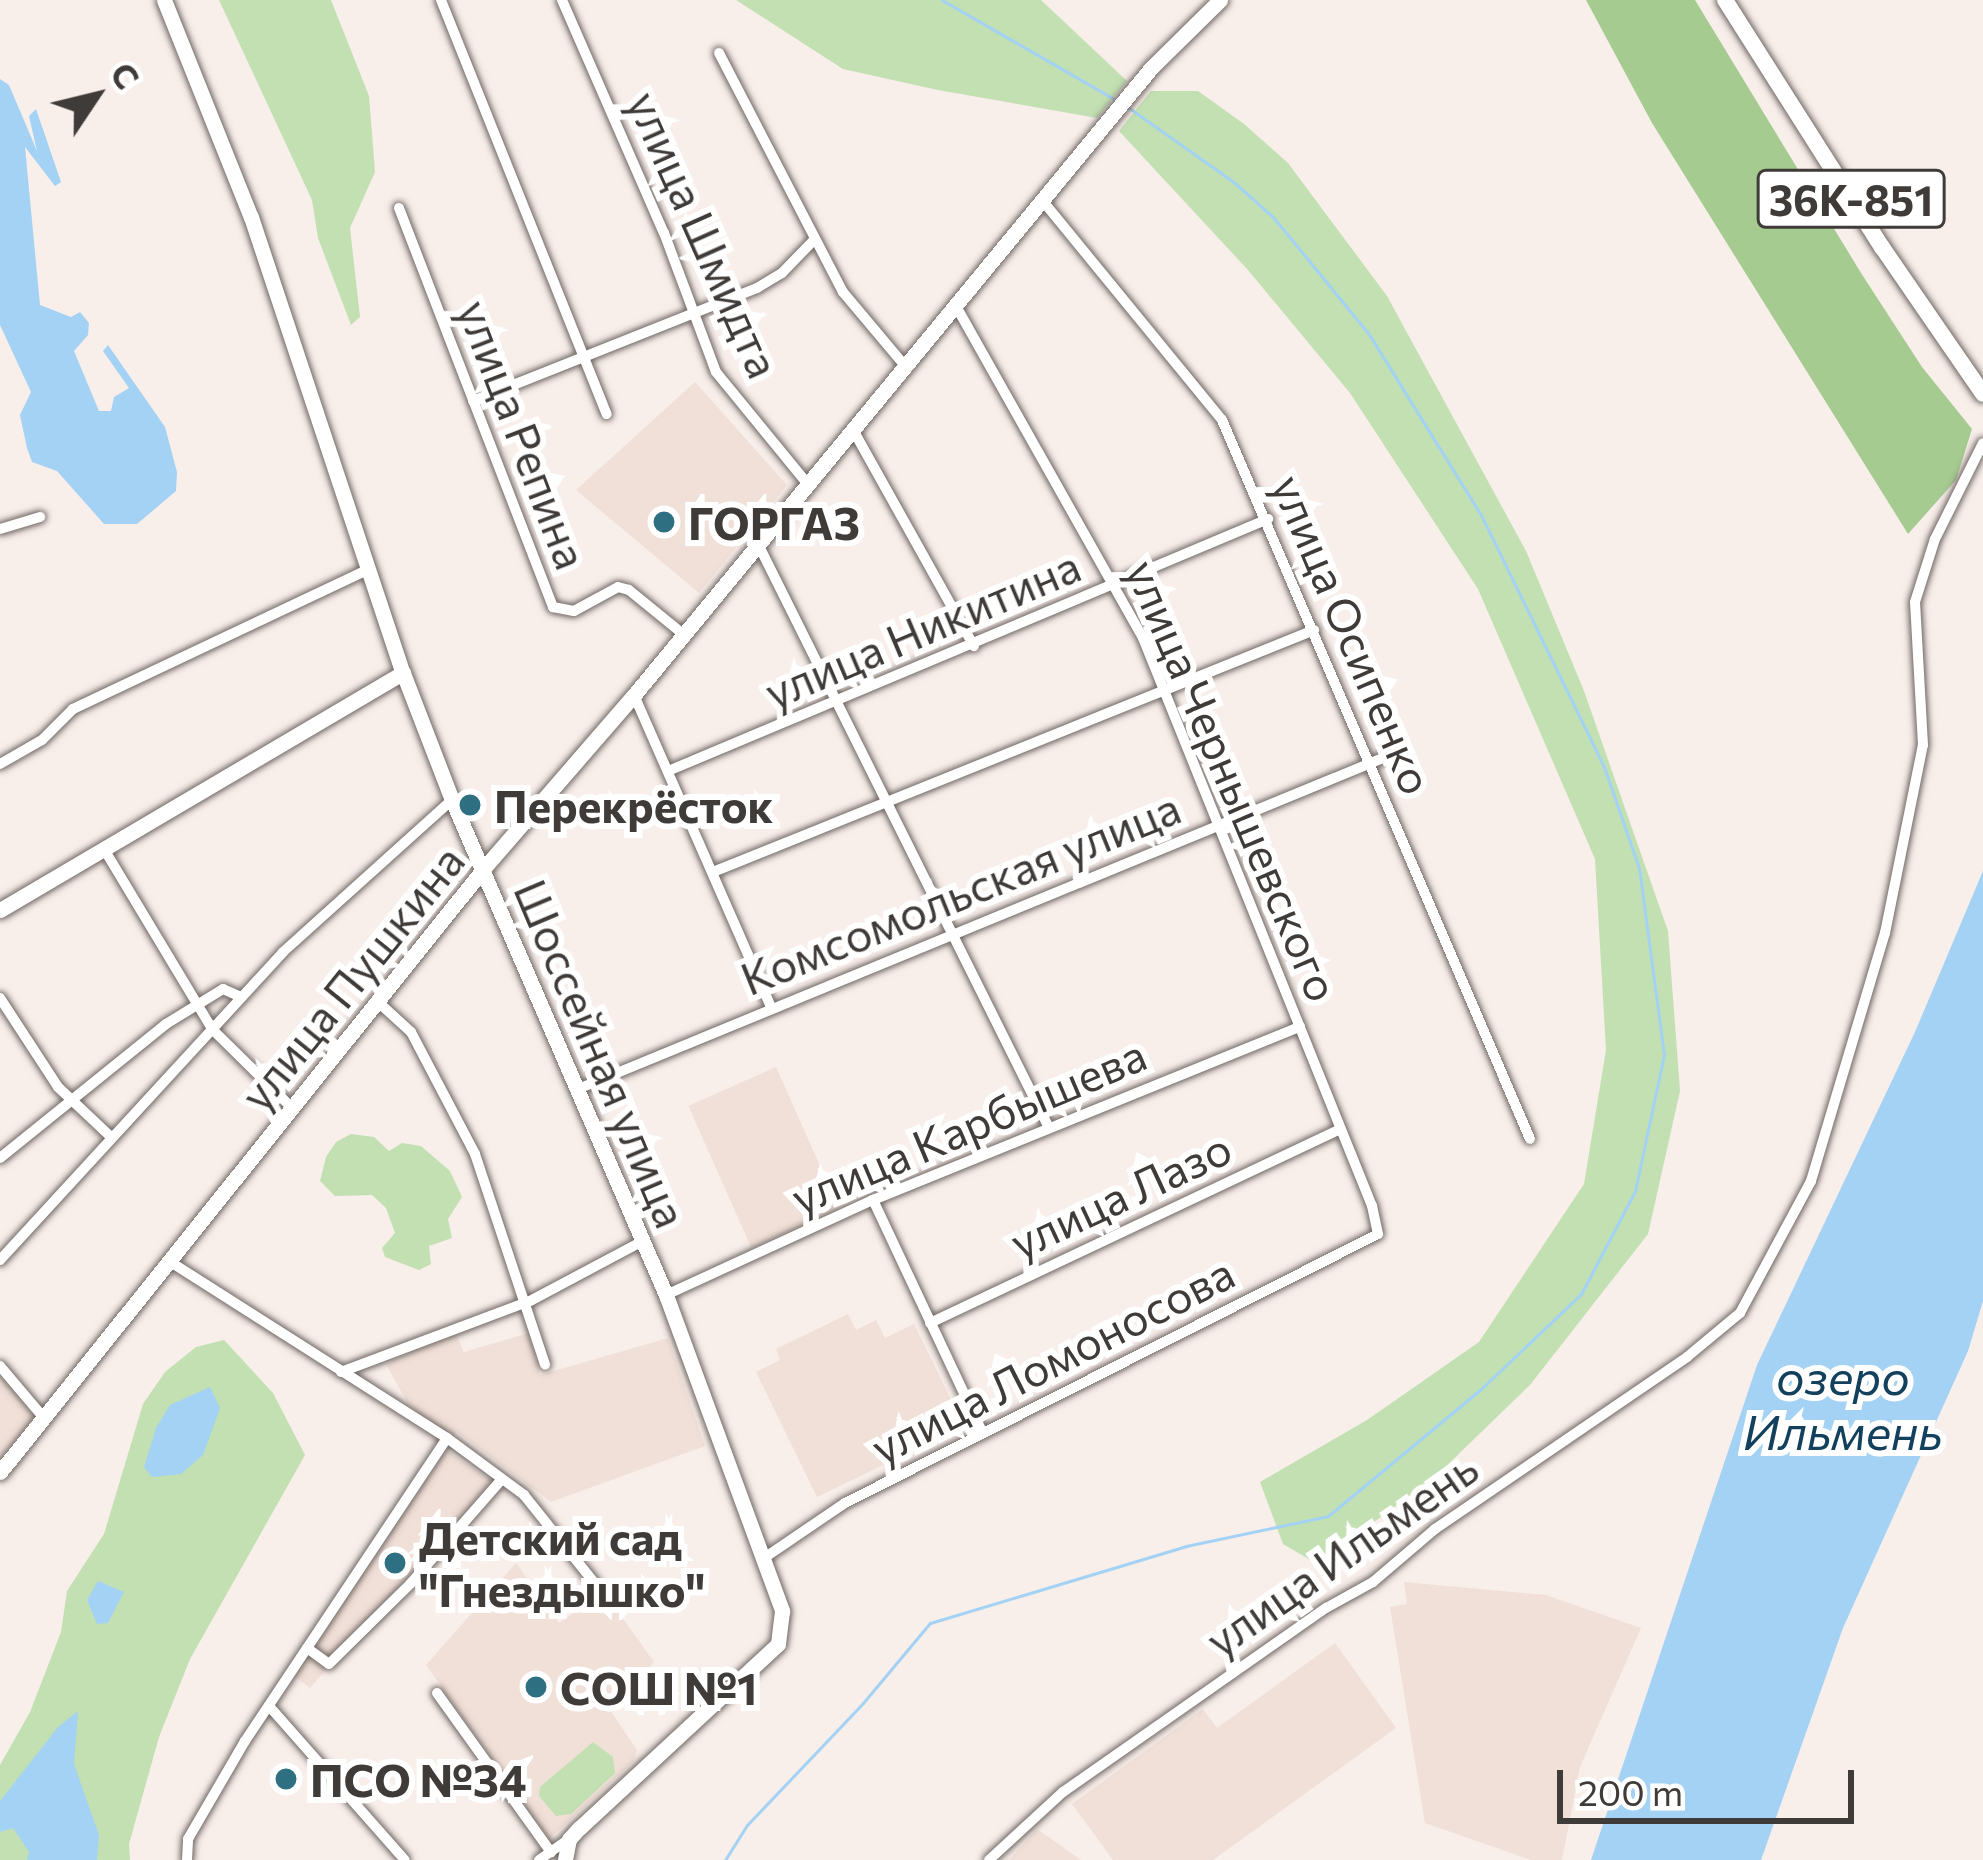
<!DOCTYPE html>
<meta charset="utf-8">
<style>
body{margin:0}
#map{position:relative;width:1983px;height:1860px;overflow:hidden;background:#f8eeea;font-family:Commissioner,sans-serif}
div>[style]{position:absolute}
.built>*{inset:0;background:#f1e0d8;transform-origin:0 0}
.green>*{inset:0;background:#c2e0b2}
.forest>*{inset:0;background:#a6cb91}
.water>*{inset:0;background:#a3d2f5}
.stream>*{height:3px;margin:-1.5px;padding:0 1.5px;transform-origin:1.5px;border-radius:1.5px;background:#a3d2f5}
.roads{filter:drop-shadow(0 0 3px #706864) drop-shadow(0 0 3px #706864)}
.street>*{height:10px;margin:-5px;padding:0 5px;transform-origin:5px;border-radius:5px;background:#fff}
.secondary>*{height:15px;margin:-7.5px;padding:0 7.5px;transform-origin:7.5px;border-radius:7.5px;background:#fff}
.primary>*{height:16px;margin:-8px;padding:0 8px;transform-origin:8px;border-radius:8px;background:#fff}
.dots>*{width:33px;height:33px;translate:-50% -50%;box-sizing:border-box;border:6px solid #fff;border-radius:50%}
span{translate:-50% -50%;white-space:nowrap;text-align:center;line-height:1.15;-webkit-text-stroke:12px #fff;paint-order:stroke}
.shield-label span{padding:3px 9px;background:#fff;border:3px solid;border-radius:9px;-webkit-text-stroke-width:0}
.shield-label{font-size:42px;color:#3f3b39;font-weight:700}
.street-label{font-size:45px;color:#3f3b39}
.poi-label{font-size:45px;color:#3f3b39;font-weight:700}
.left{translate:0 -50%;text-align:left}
.water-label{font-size:48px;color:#12405d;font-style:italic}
.north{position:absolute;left:36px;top:36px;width:120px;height:120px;-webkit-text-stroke:9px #fff;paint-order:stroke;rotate:55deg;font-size:33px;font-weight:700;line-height:48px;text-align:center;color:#3f3b39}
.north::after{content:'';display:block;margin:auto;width:42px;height:54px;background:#3f3b39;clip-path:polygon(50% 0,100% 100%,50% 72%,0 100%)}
.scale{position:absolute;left:1557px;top:1770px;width:297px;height:54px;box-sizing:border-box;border:6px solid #3f3b39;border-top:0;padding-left:15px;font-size:36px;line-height:42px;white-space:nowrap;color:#3f3b39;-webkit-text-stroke:9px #fff;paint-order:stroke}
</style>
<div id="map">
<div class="built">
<i style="clip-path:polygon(695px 382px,787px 485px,699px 593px,576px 490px)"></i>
<i style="left:776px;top:1067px;width:155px;height:96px;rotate:66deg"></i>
<i style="clip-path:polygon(848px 1314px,856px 1330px,876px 1320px,885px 1338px,914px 1324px,964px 1426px,817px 1497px,756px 1372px,780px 1360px,776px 1349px)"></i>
<i style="clip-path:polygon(455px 1332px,464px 1352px,529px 1333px,540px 1375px,668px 1338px,705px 1446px,551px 1502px,457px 1432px,452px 1437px,408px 1404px,386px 1364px)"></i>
<i style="clip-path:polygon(0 1376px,35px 1417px,0 1458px)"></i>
<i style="clip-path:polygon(446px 1450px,492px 1481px,310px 1688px,294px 1676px)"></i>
<i style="clip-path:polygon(516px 1563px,559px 1623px,604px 1592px,654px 1662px,610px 1710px,637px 1750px,634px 1761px,549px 1839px,426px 1665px)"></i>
<i style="clip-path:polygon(1404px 1582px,1546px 1595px,1641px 1628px,1580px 1767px,1562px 1860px,1531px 1860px,1425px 1823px,1390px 1607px,1407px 1604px)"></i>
<i style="clip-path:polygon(1335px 1643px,1396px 1728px,1213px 1860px,1113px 1860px,1072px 1804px,1203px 1709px,1217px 1728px)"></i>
<i style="clip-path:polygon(1037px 1829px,1081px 1860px,1009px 1860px)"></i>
</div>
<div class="green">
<i style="clip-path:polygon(219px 0,331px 0,369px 96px,375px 172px,350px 228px,360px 317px,351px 325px,318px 238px,312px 200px)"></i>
<i style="clip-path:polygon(736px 0,1041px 0,1127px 81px,1097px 118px,938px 90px,843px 69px)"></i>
<i style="clip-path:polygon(1151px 91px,1198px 91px,1244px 124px,1288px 163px,1387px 296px,1526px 551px,1584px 691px,1668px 931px,1680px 1091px,1648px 1234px,1530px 1385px,1435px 1477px,1317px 1564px,1283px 1544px,1260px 1482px,1367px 1420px,1479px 1342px,1584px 1184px,1606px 1050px,1595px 859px,1478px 589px,1350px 393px,1248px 270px,1119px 131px)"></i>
<i style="clip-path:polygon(351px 1134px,374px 1137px,389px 1151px,402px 1143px,421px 1146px,450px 1171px,462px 1197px,448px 1219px,452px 1238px,429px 1246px,431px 1264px,419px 1270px,385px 1257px,382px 1248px,395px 1233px,386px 1208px,372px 1195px,335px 1196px,320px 1181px,326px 1157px,336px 1142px)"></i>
<i style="clip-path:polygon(224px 1340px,273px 1393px,305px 1455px,190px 1659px,159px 1737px,129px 1844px,130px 1860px,0 1860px,0 1765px,30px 1712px,61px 1632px,67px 1591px,104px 1534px,143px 1404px,165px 1372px,196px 1347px)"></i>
<i style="clip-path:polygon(593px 1742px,613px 1757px,615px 1773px,571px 1814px,556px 1816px,539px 1796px,540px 1787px)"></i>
</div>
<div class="forest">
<i style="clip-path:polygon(1586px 0,1695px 0,1861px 273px,1922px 367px,1972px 429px,1956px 480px,1908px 534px,1652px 123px)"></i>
</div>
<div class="water">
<i style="clip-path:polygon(0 79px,9px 85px,37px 151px,29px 116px,36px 109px,61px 182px,55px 186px,25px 147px,40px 305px,71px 317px,80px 312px,89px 323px,88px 335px,74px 351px,99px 411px,111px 411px,114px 397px,129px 388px,103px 351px,108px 345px,165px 427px,177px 472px,176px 491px,137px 524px,104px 524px,57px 471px,32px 462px,27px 448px,20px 415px,31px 392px,0 325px)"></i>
<i style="clip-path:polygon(1983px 871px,1983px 1301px,1968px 1351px,1843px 1628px,1761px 1860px,1591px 1860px,1757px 1365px,1915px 1032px)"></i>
<i style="clip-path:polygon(210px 1387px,220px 1408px,203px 1455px,181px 1474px,152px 1477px,144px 1467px,156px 1428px,170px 1405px)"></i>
<i style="clip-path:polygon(98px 1581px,124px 1592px,108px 1623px,97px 1624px,87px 1600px)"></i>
<i style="clip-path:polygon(78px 1711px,74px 1764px,99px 1835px,97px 1860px,27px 1860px,29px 1852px,13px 1828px,0 1832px,0 1801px,58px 1727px)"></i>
</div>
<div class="stream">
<i style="left:942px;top:0;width:201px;rotate:29.9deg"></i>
<i style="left:725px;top:1860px;width:41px;rotate:-57.8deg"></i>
<i style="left:747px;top:1825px;width:168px;rotate:-46.4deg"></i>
<i style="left:863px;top:1703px;width:104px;rotate:-50.1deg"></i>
<i style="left:930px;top:1623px;width:267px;rotate:-16.7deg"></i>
<i style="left:1186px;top:1546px;width:145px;rotate:-11.9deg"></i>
<i style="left:1328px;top:1516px;width:200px;rotate:-39.7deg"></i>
<i style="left:1482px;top:1388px;width:137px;rotate:-43.5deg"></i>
<i style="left:1581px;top:1294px;width:116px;rotate:-62.3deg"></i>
<i style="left:1635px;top:1191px;width:139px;rotate:-78deg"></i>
<i style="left:1664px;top:1055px;width:189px;rotate:-97.6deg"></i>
<i style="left:1639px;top:868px;width:107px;rotate:-109.1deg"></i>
<i style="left:1604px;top:767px;width:280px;rotate:-116deg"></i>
<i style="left:1481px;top:515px;width:214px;rotate:-121.8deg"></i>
<i style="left:1368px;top:333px;width:150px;rotate:-129.3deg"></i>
<i style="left:1273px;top:217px;width:51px;rotate:-138.2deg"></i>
<i style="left:1235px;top:183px;width:130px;rotate:-144.7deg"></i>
</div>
<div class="roads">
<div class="street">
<i style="left:441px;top:0;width:446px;rotate:68.2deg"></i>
<i style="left:562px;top:0;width:254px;rotate:66.4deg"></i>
<i style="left:664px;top:233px;width:148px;rotate:69.5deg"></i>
<i style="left:716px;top:372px;width:142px;rotate:50.7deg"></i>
<i style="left:719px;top:53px;width:269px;rotate:62.6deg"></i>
<i style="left:843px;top:292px;width:97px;rotate:50deg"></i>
<i style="left:1042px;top:200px;width:284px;rotate:50.7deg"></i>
<i style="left:1222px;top:420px;width:782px;rotate:66.81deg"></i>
<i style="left:399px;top:208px;width:428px;rotate:68.9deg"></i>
<i style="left:553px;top:607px;width:21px;rotate:11deg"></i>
<i style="left:574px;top:611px;width:50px;rotate:-28.6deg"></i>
<i style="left:618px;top:587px;width:11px;rotate:15deg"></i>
<i style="left:629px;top:590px;width:70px;rotate:39.2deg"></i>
<i style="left:473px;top:401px;width:306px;rotate:-21.7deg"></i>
<i style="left:757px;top:288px;width:29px;rotate:-31deg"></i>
<i style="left:782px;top:273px;width:46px;rotate:-45.9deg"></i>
<i style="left:852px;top:428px;width:250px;rotate:60.8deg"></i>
<i style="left:0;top:529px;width:42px;rotate:-16.7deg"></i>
<i style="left:758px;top:544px;width:652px;rotate:63.51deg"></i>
<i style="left:634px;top:695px;width:341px;rotate:66.3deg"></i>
<i style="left:0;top:764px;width:48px;rotate:-29.7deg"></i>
<i style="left:42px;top:740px;width:44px;rotate:-45deg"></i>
<i style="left:73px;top:709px;width:327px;rotate:-25.3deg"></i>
<i style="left:668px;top:771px;width:651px;rotate:-22.78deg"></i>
<i style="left:104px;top:849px;width:210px;rotate:59deg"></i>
<i style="left:212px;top:1029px;width:112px;rotate:44.6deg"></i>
<i style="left:713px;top:872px;width:648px;rotate:-21.93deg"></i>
<i style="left:0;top:998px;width:106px;rotate:56.9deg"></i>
<i style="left:58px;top:1087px;width:73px;rotate:43.3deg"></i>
<i style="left:377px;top:1001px;width:46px;rotate:42.4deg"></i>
<i style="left:411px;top:1032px;width:138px;rotate:62.3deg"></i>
<i style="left:475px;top:1154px;width:222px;rotate:71.6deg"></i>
<i style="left:578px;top:1089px;width:889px;rotate:-22.35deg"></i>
<i style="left:0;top:1158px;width:213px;rotate:-38.9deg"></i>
<i style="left:166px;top:1024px;width:67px;rotate:-31.6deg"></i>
<i style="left:223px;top:989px;width:20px;rotate:24deg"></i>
<i style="left:873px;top:1200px;width:256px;rotate:64.8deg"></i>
<i style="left:0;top:1260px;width:418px;rotate:-47.4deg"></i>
<i style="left:283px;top:952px;width:227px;rotate:-42deg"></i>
<i style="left:169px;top:1261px;width:330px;rotate:32.5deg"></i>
<i style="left:447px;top:1438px;width:96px;rotate:36.5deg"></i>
<i style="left:524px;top:1495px;width:115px;rotate:51.3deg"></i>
<i style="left:666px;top:1295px;width:228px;rotate:-24.7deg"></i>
<i style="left:873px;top:1200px;width:461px;rotate:-22.1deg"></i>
<i style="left:930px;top:1323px;width:454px;rotate:-25.3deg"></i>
<i style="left:0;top:1366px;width:68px;rotate:49.8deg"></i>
<i style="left:341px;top:1372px;width:202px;rotate:-20.6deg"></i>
<i style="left:530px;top:1301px;width:128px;rotate:-28deg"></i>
<i style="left:764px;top:1558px;width:98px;rotate:-34.2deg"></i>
<i style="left:845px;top:1503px;width:597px;rotate:-26.78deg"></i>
<i style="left:1378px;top:1234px;width:29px;rotate:-102deg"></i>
<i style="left:1372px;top:1206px;width:612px;rotate:-111.96deg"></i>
<i style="left:1143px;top:638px;width:381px;rotate:-119.4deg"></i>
<i style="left:307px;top:1648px;width:27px;rotate:36deg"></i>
<i style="left:329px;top:1664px;width:115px;rotate:-44.6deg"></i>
<i style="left:411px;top:1583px;width:138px;rotate:-48.8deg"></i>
<i style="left:437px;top:1693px;width:196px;rotate:54.4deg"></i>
<i style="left:269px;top:1706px;width:205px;rotate:48.6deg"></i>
<i style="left:187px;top:1860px;width:21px;rotate:-87deg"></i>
<i style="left:188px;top:1839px;width:113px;rotate:-59.8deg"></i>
<i style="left:245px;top:1741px;width:364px;rotate:-56.3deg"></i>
<i style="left:539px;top:1860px;width:37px;rotate:-35deg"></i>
<i style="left:989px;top:1860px;width:100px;rotate:-42.6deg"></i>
<i style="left:1063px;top:1792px;width:321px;rotate:-35deg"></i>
<i style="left:1326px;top:1608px;width:54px;rotate:-29deg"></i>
<i style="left:1373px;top:1582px;width:82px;rotate:-40.5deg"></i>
<i style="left:1435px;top:1529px;width:305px;rotate:-34.3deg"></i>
<i style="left:1687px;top:1357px;width:69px;rotate:-39.7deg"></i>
<i style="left:1740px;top:1313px;width:150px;rotate:-61.7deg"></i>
<i style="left:1811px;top:1181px;width:259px;rotate:-73.4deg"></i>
<i style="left:1885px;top:933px;width:192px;rotate:-78.6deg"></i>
<i style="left:1923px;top:745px;width:143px;rotate:-93.2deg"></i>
<i style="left:1915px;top:602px;width:66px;rotate:-72.4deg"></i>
<i style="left:1935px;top:539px;width:107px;rotate:-63.4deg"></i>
</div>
<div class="secondary">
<i style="left:164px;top:0;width:234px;rotate:68.2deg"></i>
<i style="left:251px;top:217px;width:481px;rotate:71.6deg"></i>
<i style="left:403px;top:673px;width:136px;rotate:68.9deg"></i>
<i style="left:452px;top:800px;width:539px;rotate:66.62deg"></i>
<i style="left:666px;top:1295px;width:337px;rotate:69.8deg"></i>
<i style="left:782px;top:1611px;width:33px;rotate:97deg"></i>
<i style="left:778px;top:1644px;width:271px;rotate:137.2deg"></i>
<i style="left:579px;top:1828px;width:15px;rotate:132deg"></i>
<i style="left:569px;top:1839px;width:21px;rotate:101deg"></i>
<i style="left:0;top:910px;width:468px;rotate:-30.5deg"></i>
<i style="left:0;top:1472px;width:774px;rotate:-51.29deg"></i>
<i style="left:484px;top:868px;width:229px;rotate:-49.1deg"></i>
<i style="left:634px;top:695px;width:813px;rotate:-50.49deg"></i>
<i style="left:1151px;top:68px;width:97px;rotate:-44.6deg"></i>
</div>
<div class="primary">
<i style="left:1725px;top:0;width:293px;rotate:57.6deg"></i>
<i style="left:1882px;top:247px;width:178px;rotate:55.5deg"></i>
</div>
</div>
<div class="dots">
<i style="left:664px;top:522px;background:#2e6f82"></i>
<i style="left:470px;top:805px;background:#2e6f82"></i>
<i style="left:395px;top:1563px;background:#2e6f82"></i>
<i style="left:536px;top:1687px;background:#2e6f82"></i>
<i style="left:286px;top:1779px;background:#2e6f82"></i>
</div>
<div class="shield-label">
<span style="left:1851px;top:199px">36К-851</span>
</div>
<div class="street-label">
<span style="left:705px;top:234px;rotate:66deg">улица Шмидта</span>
<span style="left:524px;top:434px;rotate:69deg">улица Репина</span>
<span style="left:922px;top:628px;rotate:-23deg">улица Никитина</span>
<span style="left:1354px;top:634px;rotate:67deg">улица Осипенко</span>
<span style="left:1234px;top:780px;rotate:67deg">улица Чернышевского</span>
<span style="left:960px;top:892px;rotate:-22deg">Комсомольская улица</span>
<span style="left:351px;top:977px;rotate:-51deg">улица Пушкина</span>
<span style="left:602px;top:1053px;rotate:67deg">Шоссейная улица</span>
<span style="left:968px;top:1125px;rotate:-23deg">улица Карбышева</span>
<span style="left:1120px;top:1194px;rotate:-25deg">улица Лазо</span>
<span style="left:1052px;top:1359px;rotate:-27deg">улица Ломоносова</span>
<span style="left:1341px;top:1553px;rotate:-35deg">улица Ильмень</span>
</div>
<div class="poi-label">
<span class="left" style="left:688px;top:522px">ГОРГАЗ</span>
<span class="left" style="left:494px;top:805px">Перекрёсток</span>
<span class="left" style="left:419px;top:1563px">Детский сад<br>"Гнездышко"</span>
<span class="left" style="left:560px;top:1687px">СОШ №1</span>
<span class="left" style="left:310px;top:1779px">ПСО №34</span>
</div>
<div class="water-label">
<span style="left:1843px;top:1403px">озеро<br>Ильмень</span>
</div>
<div class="north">С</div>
<div class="scale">200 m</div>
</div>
